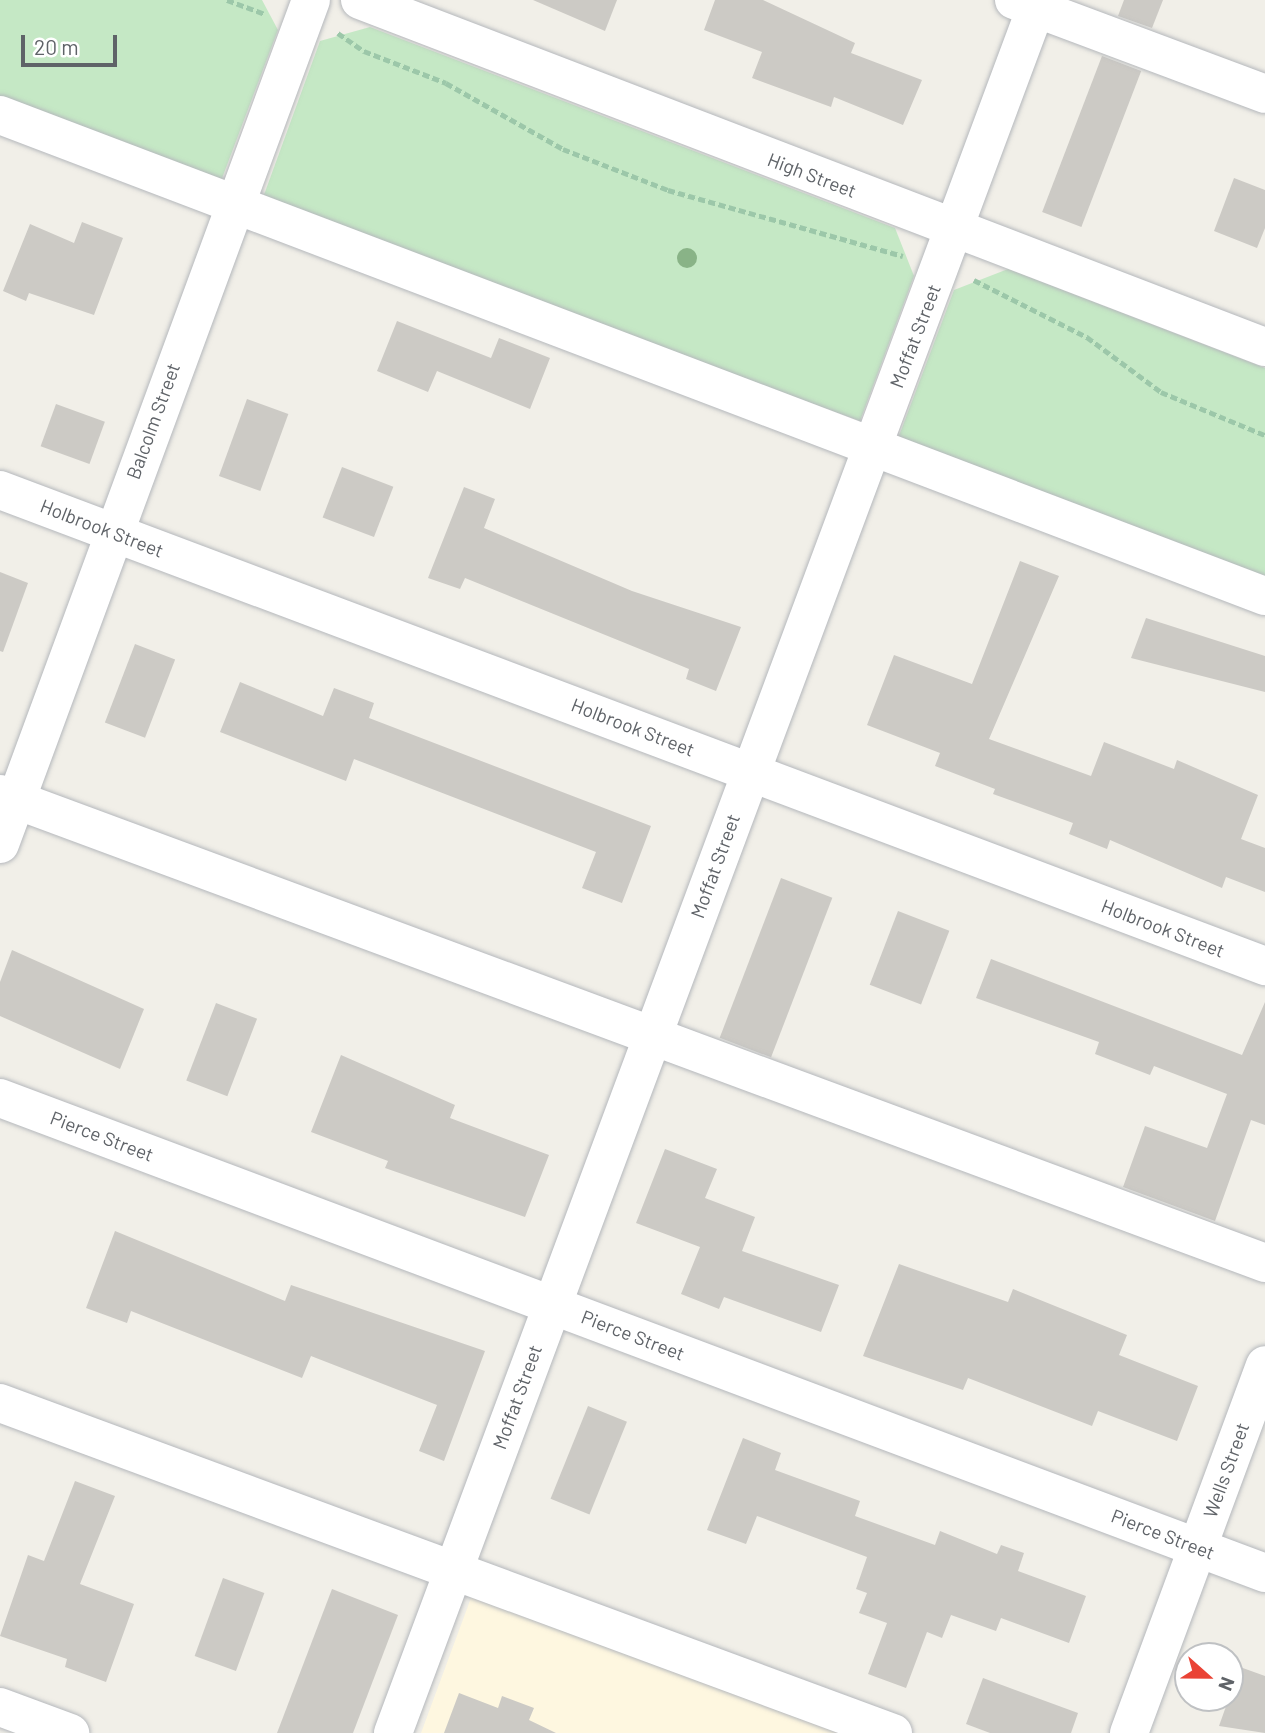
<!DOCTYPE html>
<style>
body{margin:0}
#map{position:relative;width:1265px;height:1733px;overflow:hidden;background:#f1efe8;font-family:Barlow,sans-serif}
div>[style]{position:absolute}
.commercial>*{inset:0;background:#fef7e0}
.green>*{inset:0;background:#c5e8c5}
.building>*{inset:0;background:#cccac5;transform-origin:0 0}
.path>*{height:4.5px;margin-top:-2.25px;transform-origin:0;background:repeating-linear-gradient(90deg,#9cc7a9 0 7px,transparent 0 10.5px)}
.roads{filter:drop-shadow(0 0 2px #b5b8bc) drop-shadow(0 0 2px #b5b8bc)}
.minor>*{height:38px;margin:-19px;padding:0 19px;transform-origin:19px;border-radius:19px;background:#fff}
.trees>*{width:20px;height:20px;margin:-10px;border-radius:50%;background:#89b387}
span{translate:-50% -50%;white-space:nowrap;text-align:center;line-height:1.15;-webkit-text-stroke:5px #fff;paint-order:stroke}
.street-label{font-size:19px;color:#5f6368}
.north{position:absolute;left:1174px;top:1642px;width:70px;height:70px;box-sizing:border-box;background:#fff;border:2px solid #bfc1c3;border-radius:50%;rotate:111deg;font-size:19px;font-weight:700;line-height:28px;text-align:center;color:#5f6368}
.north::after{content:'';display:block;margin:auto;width:24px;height:32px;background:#ea4335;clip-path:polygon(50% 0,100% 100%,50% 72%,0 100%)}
.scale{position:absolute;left:21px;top:35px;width:96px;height:32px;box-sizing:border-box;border:4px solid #5f6368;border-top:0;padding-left:9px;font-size:21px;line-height:24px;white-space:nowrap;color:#5f6368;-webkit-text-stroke:5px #fff;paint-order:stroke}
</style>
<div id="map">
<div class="commercial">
<i style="clip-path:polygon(475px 1587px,868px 1733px,421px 1733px)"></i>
</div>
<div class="green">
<i style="clip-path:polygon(0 0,262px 0,278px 30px,221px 181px,0 98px)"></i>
<i style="clip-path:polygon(370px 27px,895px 228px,914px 276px,860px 421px,261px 203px,320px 41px)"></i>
<i style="clip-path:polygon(1008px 269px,1265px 368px,1265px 577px,897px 441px,954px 290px)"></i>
</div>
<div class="building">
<i style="clip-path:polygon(533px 0,617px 0,605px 31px)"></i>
<i style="clip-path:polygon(715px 0,763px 0,855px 43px,851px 53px,922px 80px,903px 125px,834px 97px,831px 107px,752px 78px,762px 52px,704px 30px)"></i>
<i style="clip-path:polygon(1124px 0,1163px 0,1152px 28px,1118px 16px)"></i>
<i style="left:1102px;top:56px;width:42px;height:167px;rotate:21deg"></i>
<i style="clip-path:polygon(1234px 178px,1265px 190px,1265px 228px,1257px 248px,1214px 231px)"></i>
<i style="clip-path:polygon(82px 222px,123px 238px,94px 315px,29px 293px,26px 301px,3px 291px,30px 224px,74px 243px)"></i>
<i style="clip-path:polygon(397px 321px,491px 358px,499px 338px,550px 358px,530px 409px,437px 371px,428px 392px,377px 371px)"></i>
<i style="left:247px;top:399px;width:44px;height:82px;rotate:20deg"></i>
<i style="left:56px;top:404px;width:52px;height:45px;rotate:20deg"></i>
<i style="left:342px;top:467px;width:55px;height:54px;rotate:21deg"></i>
<i style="clip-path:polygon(464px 487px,495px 499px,484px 528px,632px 591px,741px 627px,716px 691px,686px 679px,689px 669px,465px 578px,460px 589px,428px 578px)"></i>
<i style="clip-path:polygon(1020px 561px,1059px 576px,989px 739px,1091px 776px,1104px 742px,1174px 769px,1177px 760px,1258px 795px,1241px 839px,1265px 848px,1265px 892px,1226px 877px,1222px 888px,1110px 840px,1107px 849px,1069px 834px,1073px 823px,993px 794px,995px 789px,935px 766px,940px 753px,867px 725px,894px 655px,972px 684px)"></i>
<i style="clip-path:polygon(0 572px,28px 583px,3px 652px,0 651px)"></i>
<i style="clip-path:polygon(1146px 618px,1265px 656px,1265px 692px,1131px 658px)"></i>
<i style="left:135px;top:644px;width:43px;height:84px;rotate:21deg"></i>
<i style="clip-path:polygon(240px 682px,323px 716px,334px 688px,374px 703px,369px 718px,651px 826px,622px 903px,582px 888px,596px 852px,354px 759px,346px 781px,220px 732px)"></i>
<i style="left:781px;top:878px;width:55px;height:171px;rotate:21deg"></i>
<i style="left:898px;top:911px;width:55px;height:79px;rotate:21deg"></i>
<i style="clip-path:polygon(12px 950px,144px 1009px,120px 1069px,0 1016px,0 982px)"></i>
<i style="clip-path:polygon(991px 959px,1242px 1055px,1265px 1002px,1265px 1125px,1251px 1120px,1215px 1221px,1123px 1187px,1145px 1126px,1207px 1148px,1227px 1094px,1154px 1066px,1150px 1075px,1095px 1054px,1099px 1042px,976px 998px)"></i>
<i style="left:216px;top:1003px;width:44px;height:83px;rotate:21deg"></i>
<i style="clip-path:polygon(341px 1055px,455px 1105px,450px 1118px,549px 1155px,525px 1217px,385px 1168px,388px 1161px,311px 1132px)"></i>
<i style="clip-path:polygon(665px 1149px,717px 1169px,705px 1198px,755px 1217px,742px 1251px,839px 1285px,821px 1332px,724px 1297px,719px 1309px,681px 1294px,700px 1247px,636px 1223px)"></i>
<i style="clip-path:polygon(115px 1231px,285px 1301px,291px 1285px,485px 1351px,444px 1461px,419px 1451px,437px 1405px,311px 1356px,302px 1378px,131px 1311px,127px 1323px,86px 1308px)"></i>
<i style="clip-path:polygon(899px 1264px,1008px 1302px,1013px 1289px,1127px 1335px,1119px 1355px,1198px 1386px,1177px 1441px,1098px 1411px,1092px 1426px,968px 1378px,963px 1390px,863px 1356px)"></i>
<i style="left:588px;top:1406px;width:42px;height:100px;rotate:22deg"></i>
<i style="clip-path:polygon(743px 1438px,781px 1453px,775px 1470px,860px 1501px,855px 1516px,935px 1545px,940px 1531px,997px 1554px,1001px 1545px,1024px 1553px,1018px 1571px,1086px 1596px,1069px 1643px,1001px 1618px,996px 1631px,951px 1615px,942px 1638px,927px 1632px,906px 1688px,868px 1674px,887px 1623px,859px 1613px,867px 1593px,856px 1589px,867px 1557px,757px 1516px,746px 1544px,707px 1530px)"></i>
<i style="clip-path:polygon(75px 1481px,115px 1496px,80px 1584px,134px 1604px,106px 1682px,65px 1667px,67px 1659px,0 1636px,28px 1555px,44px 1561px)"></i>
<i style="left:223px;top:1578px;width:44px;height:83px;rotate:20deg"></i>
<i style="clip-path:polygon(332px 1589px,398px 1615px,353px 1733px,277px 1733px)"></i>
<i style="clip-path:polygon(1240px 1667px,1265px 1676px,1265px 1733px,1219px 1726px)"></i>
<i style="clip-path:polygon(983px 1678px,1078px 1713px,1071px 1733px,990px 1733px,966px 1724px)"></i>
<i style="clip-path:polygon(459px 1693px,498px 1708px,502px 1696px,534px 1708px,529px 1720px,556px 1733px,444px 1733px)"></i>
</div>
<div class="path">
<i style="left:227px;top:0;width:40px;rotate:20.2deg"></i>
<i style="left:338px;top:33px;width:32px;rotate:35deg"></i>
<i style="left:364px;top:51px;width:88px;rotate:21.3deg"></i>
<i style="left:446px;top:83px;width:134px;rotate:29.4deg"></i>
<i style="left:563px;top:149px;width:113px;rotate:21.3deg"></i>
<i style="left:668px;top:190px;width:244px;rotate:15.7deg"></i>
<i style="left:974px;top:280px;width:127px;rotate:26.8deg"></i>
<i style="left:1087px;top:337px;width:92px;rotate:36.6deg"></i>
<i style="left:1161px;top:392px;width:113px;rotate:22.5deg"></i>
</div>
<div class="roads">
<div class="minor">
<i style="left:360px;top:0;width:969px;rotate:20.98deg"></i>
<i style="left:1014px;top:0;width:268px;rotate:20.5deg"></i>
<i style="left:0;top:115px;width:1353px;rotate:20.82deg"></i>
<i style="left:0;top:490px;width:1352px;rotate:20.62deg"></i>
<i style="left:0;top:794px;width:1349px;rotate:20.34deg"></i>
<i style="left:0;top:844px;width:899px;rotate:-69.77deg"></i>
<i style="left:0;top:1098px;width:1351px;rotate:20.58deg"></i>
<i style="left:0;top:1403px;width:952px;rotate:20.28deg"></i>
<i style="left:0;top:1707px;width:75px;rotate:20.4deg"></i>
<i style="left:393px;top:1733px;width:1849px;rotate:-69.56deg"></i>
<i style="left:1129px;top:1733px;width:392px;rotate:-69.7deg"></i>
</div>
</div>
<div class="trees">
<i style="left:687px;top:258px"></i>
</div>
<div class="street-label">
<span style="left:812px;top:175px;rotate:21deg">High Street</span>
<span style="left:915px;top:336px;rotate:-69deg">Moffat Street</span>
<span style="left:153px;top:421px;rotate:-70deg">Balcolm Street</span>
<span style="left:102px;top:528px;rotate:21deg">Holbrook Street</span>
<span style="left:633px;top:727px;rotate:21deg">Holbrook Street</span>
<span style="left:715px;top:866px;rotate:-70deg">Moffat Street</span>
<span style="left:1163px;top:928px;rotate:21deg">Holbrook Street</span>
<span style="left:102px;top:1136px;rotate:21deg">Pierce Street</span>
<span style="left:633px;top:1335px;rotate:21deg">Pierce Street</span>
<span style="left:517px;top:1397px;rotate:-70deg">Moffat Street</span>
<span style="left:1226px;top:1470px;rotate:-70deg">Wells Street</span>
<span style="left:1163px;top:1534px;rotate:21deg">Pierce Street</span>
</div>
<div class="north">N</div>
<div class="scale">20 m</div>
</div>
